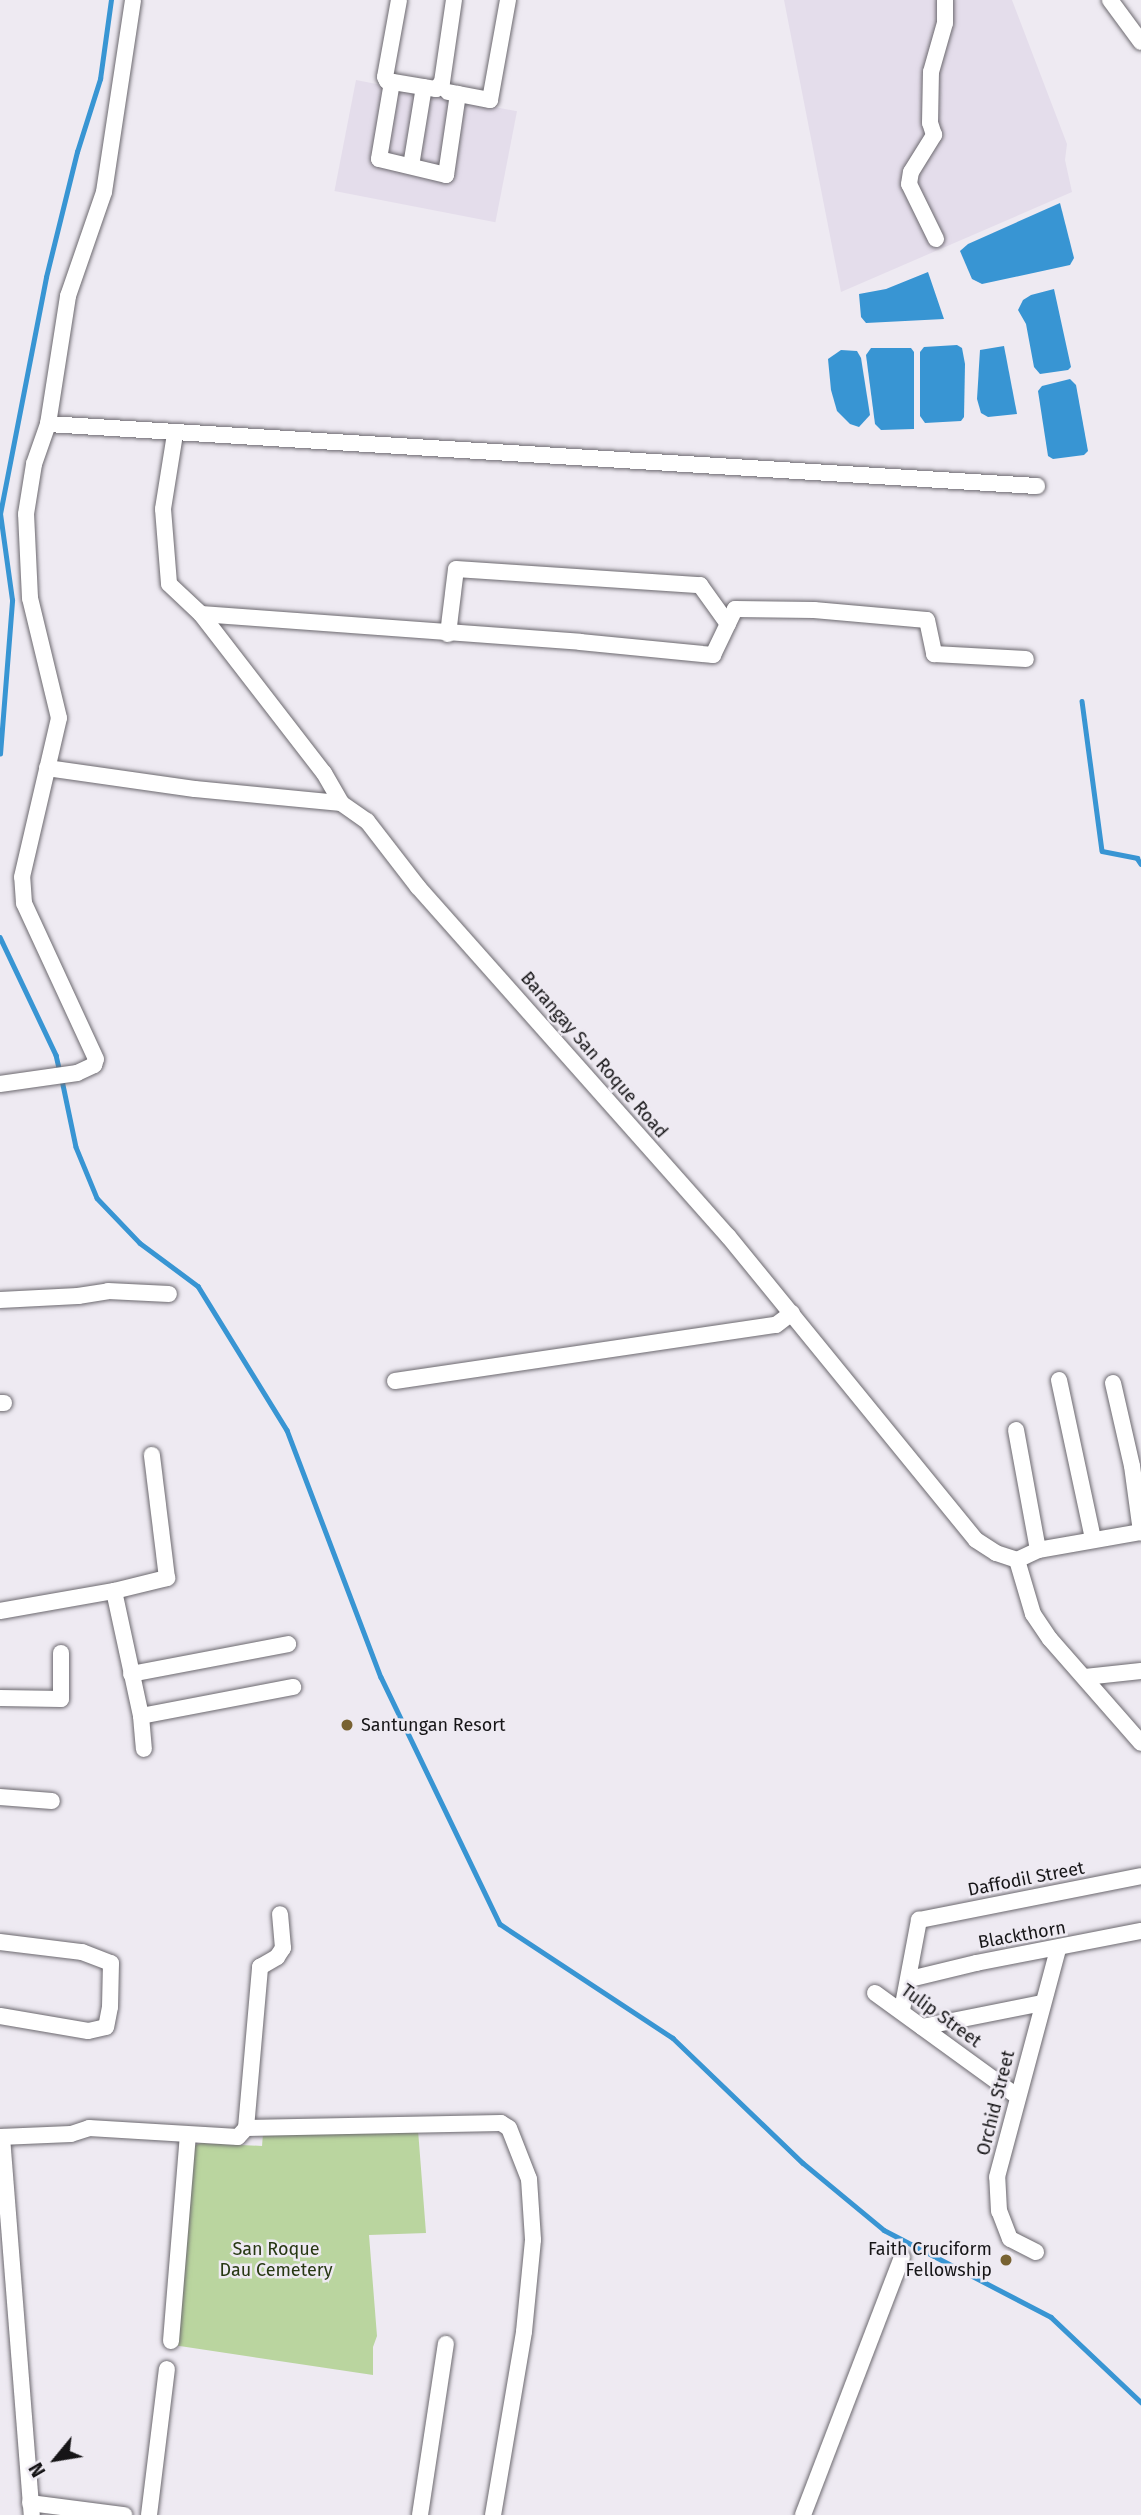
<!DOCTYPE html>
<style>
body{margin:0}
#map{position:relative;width:1141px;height:2515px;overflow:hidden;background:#eeeaf2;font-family:"Fira Sans",sans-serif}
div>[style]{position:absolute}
.built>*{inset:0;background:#e4ddeb;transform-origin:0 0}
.green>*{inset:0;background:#bad59f}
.water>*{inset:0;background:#3895d3}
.stream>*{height:4.5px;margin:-2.25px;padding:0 2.25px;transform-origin:2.25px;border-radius:2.25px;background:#3895d3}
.roads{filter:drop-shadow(0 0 2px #6c696f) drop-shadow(0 0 2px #6c696f)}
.minor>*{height:16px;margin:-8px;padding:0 8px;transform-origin:8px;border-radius:8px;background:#fff}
.dots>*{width:19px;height:19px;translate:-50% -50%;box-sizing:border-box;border:4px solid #eeeaf2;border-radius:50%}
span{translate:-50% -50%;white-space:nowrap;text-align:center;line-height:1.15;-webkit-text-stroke:5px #eeeaf2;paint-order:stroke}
.street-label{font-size:18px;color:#161517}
.poi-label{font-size:18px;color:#161517}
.left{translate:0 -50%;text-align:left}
.right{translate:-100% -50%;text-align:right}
.park-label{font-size:18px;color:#273813}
.north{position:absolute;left:21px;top:2424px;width:70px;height:70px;-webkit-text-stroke:5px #eeeaf2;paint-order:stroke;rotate:240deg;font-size:19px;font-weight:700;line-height:28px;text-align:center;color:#161517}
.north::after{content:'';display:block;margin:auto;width:24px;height:32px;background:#161517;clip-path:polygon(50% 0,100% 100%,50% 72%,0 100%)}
</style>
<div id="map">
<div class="built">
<i style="clip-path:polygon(784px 0,1012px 0,1067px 144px,1065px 160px,1072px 192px,841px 292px)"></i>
<i style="left:356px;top:80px;width:164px;height:113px;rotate:11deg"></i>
</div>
<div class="green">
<i style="clip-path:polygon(418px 2130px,426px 2233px,369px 2235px,377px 2336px,373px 2347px,373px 2375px,173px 2345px,191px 2147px,201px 2143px,262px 2146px,263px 2134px)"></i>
</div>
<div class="water">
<i style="clip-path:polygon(1060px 203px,1074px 258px,1070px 265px,982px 284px,972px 279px,960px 251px,968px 244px)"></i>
<i style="clip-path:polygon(928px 272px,944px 319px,866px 323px,861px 317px,859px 294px,886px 289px)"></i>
<i style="clip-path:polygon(1054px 289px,1071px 367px,1068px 370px,1040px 374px,1034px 367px,1026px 324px,1018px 310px,1023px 300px,1031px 295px)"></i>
<i style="clip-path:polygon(957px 345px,962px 348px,965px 364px,964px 417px,961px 421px,925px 423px,920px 416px,920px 352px,924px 347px)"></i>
<i style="clip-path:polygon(1004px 346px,1017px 414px,988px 417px,981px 413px,977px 399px,980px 350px)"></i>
<i style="clip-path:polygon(871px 348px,911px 348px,914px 352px,914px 429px,881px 430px,875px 424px,866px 355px)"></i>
<i style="clip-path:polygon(841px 350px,857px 351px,861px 358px,870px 415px,859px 427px,850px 424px,837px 411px,831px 390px,828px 359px)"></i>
<i style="clip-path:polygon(1070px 379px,1076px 385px,1088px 451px,1084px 455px,1053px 459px,1048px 456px,1038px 391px,1042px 386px)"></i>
</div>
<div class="stream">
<i style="left:1082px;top:701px;width:151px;rotate:82.4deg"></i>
<i style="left:1102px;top:851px;width:36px;rotate:11deg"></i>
<i style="left:1137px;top:858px;width:7px;rotate:56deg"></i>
<i style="left:0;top:754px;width:154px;rotate:-85.5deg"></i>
<i style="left:12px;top:600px;width:87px;rotate:-97.9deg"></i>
<i style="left:0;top:514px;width:241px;rotate:-79deg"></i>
<i style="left:46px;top:277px;width:129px;rotate:-76.1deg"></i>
<i style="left:77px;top:152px;width:77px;rotate:-72.5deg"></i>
<i style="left:100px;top:79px;width:80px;rotate:-82.1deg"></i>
<i style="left:0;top:937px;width:131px;rotate:64.6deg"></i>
<i style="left:56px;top:1055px;width:17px;rotate:77deg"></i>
<i style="left:62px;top:1080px;width:68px;rotate:78.2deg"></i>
<i style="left:76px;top:1147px;width:55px;rotate:67.6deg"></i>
<i style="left:97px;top:1198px;width:62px;rotate:46.3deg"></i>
<i style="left:140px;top:1243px;width:72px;rotate:36.6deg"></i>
<i style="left:198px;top:1286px;width:169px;rotate:58.3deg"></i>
<i style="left:287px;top:1430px;width:264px;rotate:69.2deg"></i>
<i style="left:381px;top:1677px;width:274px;rotate:64.3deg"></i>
<i style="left:500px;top:1924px;width:207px;rotate:33.4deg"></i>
<i style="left:673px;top:2038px;width:180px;rotate:43.9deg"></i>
<i style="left:803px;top:2163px;width:105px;rotate:39.6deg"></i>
<i style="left:884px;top:2230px;width:188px;rotate:27.5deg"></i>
<i style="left:1051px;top:2317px;width:124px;rotate:43.4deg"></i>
</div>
<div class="roads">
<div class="minor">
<i style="left:399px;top:0;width:78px;rotate:100.3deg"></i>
<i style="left:385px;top:77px;width:4px;rotate:63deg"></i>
<i style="left:387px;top:81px;width:50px;rotate:9.3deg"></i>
<i style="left:436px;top:89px;width:9px;rotate:-49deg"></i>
<i style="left:442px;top:82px;width:83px;rotate:-81.7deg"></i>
<i style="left:1110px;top:0;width:52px;rotate:53.6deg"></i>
<i style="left:392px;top:82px;width:78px;rotate:99.6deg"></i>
<i style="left:379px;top:159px;width:69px;rotate:13.4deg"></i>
<i style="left:446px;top:175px;width:82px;rotate:-81.6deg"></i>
<i style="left:448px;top:92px;width:43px;rotate:10.8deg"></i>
<i style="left:490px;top:100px;width:102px;rotate:-79.8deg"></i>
<i style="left:411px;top:166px;width:80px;rotate:-80.7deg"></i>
<i style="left:936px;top:239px;width:61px;rotate:-116.1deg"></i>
<i style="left:909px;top:184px;width:12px;rotate:-81deg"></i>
<i style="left:911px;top:172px;width:44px;rotate:-58.1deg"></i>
<i style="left:934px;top:135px;width:13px;rotate:-108deg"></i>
<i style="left:930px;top:123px;width:51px;rotate:-88.9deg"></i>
<i style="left:931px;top:72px;width:51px;rotate:-74.1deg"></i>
<i style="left:945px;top:23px;width:23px;rotate:-90deg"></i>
<i style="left:48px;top:424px;width:991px;rotate:3.59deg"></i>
<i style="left:175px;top:434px;width:76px;rotate:99.1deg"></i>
<i style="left:163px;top:509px;width:75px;rotate:85.4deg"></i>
<i style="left:169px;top:584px;width:44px;rotate:43.2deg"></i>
<i style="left:201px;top:614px;width:201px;rotate:52.3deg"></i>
<i style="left:324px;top:773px;width:34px;rotate:60deg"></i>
<i style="left:341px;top:803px;width:32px;rotate:35deg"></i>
<i style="left:367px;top:821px;width:83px;rotate:52.3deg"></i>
<i style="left:418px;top:887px;width:467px;rotate:48.4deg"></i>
<i style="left:728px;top:1236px;width:392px;rotate:50.8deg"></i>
<i style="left:976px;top:1540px;width:24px;rotate:33deg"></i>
<i style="left:996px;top:1553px;width:22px;rotate:18deg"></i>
<i style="left:1017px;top:1560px;width:23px;rotate:-25deg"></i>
<i style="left:1038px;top:1550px;width:105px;rotate:-9.9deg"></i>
<i style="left:201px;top:614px;width:380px;rotate:4.2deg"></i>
<i style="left:580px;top:642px;width:134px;rotate:5.6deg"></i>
<i style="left:713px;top:655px;width:51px;rotate:-64.4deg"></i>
<i style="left:735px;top:609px;width:79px;rotate:0.7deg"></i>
<i style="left:814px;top:610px;width:113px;rotate:5.1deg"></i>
<i style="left:927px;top:620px;width:35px;rotate:78deg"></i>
<i style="left:934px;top:654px;width:92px;rotate:3.1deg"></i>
<i style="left:448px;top:634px;width:65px;rotate:-83deg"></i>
<i style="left:456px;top:569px;width:245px;rotate:3.8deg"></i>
<i style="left:700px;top:585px;width:48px;rotate:54.3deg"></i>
<i style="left:47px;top:768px;width:149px;rotate:8.1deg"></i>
<i style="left:195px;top:789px;width:147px;rotate:5.5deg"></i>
<i style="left:0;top:1084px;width:78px;rotate:-8.1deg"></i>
<i style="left:77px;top:1073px;width:19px;rotate:-25deg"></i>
<i style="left:94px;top:1065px;width:6px;rotate:-72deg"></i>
<i style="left:96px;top:1059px;width:172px;rotate:-114.8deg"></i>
<i style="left:24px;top:903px;width:26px;rotate:-94deg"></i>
<i style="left:22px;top:877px;width:163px;rotate:-76.9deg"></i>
<i style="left:59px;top:718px;width:123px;rotate:-103.6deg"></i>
<i style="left:30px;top:598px;width:84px;rotate:-92.7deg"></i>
<i style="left:26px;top:514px;width:51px;rotate:-80.9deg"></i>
<i style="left:34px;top:464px;width:42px;rotate:-70.7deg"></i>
<i style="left:48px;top:424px;width:130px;rotate:-81.1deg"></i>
<i style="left:68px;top:296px;width:110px;rotate:-70.9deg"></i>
<i style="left:104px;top:192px;width:194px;rotate:-81.4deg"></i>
<i style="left:0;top:1300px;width:78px;rotate:-2.9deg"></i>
<i style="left:78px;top:1296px;width:30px;rotate:-9deg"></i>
<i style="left:108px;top:1291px;width:61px;rotate:2.8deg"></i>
<i style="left:1059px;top:1380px;width:163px;rotate:77.9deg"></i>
<i style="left:395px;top:1381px;width:385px;rotate:-8.4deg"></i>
<i style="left:776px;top:1325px;width:20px;rotate:-37deg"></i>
<i style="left:1113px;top:1383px;width:85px;rotate:77.1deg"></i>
<i style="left:1132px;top:1466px;width:67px;rotate:82.2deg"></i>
<i style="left:0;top:1403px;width:4px"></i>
<i style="left:1016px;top:1430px;width:122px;rotate:79.6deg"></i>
<i style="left:1017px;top:1560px;width:56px;rotate:73.5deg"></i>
<i style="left:1033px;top:1614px;width:30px;rotate:56deg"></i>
<i style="left:1050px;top:1639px;width:138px;rotate:48.8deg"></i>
<i style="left:114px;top:1591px;width:128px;rotate:77.8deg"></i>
<i style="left:141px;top:1716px;width:33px;rotate:85deg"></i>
<i style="left:0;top:1611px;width:116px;rotate:-10deg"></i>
<i style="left:114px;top:1591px;width:55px;rotate:-13.8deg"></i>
<i style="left:167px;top:1578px;width:124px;rotate:-97deg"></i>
<i style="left:131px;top:1674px;width:160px;rotate:-10.8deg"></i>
<i style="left:1085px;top:1677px;width:56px;rotate:-6.1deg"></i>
<i style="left:0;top:1698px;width:61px;rotate:0.9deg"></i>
<i style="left:61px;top:1699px;width:46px;rotate:-90deg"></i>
<i style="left:141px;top:1716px;width:155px;rotate:-10.8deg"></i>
<i style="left:0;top:1797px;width:52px;rotate:4.4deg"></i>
<i style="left:0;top:1942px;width:83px;rotate:7deg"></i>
<i style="left:82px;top:1952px;width:31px;rotate:21deg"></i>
<i style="left:111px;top:1963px;width:44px;rotate:91.3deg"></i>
<i style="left:110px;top:2007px;width:20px;rotate:101deg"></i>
<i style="left:106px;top:2027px;width:18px;rotate:167deg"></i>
<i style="left:88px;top:2031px;width:89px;rotate:-170.3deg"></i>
<i style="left:910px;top:1979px;width:68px;rotate:-13.6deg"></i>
<i style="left:976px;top:1963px;width:168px;rotate:-11deg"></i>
<i style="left:875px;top:1993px;width:175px;rotate:36deg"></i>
<i style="left:902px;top:2010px;width:92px;rotate:-79.3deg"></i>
<i style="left:919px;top:1920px;width:226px;rotate:-11.2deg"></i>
<i style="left:922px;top:2027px;width:122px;rotate:-11.3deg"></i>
<i style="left:246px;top:2128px;width:255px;rotate:-1.1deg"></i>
<i style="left:501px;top:2123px;width:9px;rotate:32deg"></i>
<i style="left:509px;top:2128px;width:55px;rotate:68.6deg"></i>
<i style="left:529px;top:2179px;width:61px;rotate:86.2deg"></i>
<i style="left:533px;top:2240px;width:92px;rotate:95.6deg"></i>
<i style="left:524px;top:2332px;width:186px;rotate:99.6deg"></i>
<i style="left:0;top:2137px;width:71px;rotate:-2.4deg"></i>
<i style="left:71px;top:2134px;width:19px;rotate:-18deg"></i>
<i style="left:89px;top:2128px;width:149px;rotate:3.5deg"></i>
<i style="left:238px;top:2137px;width:12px;rotate:-48deg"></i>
<i style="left:246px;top:2128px;width:162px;rotate:-85deg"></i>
<i style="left:260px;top:1967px;width:20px;rotate:-30deg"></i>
<i style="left:277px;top:1957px;width:11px;rotate:-56deg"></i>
<i style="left:283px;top:1948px;width:34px;rotate:-95deg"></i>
<i style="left:2px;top:2137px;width:379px;rotate:85.5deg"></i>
<i style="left:1036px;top:2252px;width:29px;rotate:-153deg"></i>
<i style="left:1010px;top:2239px;width:30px;rotate:-111deg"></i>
<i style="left:999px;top:2211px;width:34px;rotate:-93deg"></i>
<i style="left:997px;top:2177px;width:236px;rotate:-75deg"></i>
<i style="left:171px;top:2341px;width:207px;rotate:-85.3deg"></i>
<i style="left:30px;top:2503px;width:95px;rotate:7.3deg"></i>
<i style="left:149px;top:2515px;width:147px;rotate:-83deg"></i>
<i style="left:420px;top:2515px;width:173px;rotate:-81.4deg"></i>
<i style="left:803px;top:2515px;width:276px;rotate:-69deg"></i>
</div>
</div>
<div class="dots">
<i style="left:347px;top:1725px;background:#786232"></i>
<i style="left:1006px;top:2260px;background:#786232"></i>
</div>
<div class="street-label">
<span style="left:594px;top:1055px;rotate:49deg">Barangay San Roque Road</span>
<span style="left:1026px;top:1879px;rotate:-11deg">Daffodil Street</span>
<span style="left:1022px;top:1935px;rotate:-10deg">Blackthorn</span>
<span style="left:941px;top:2016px;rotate:36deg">Tulip Street</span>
<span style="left:996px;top:2103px;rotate:-76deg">Orchid Street</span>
</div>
<div class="poi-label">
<span class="left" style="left:361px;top:1725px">Santungan Resort</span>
<span class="right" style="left:992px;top:2260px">Faith Cruciform<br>Fellowship</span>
</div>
<div class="park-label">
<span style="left:276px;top:2260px">San Roque<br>Dau Cemetery</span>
</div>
<div class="north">N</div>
</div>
